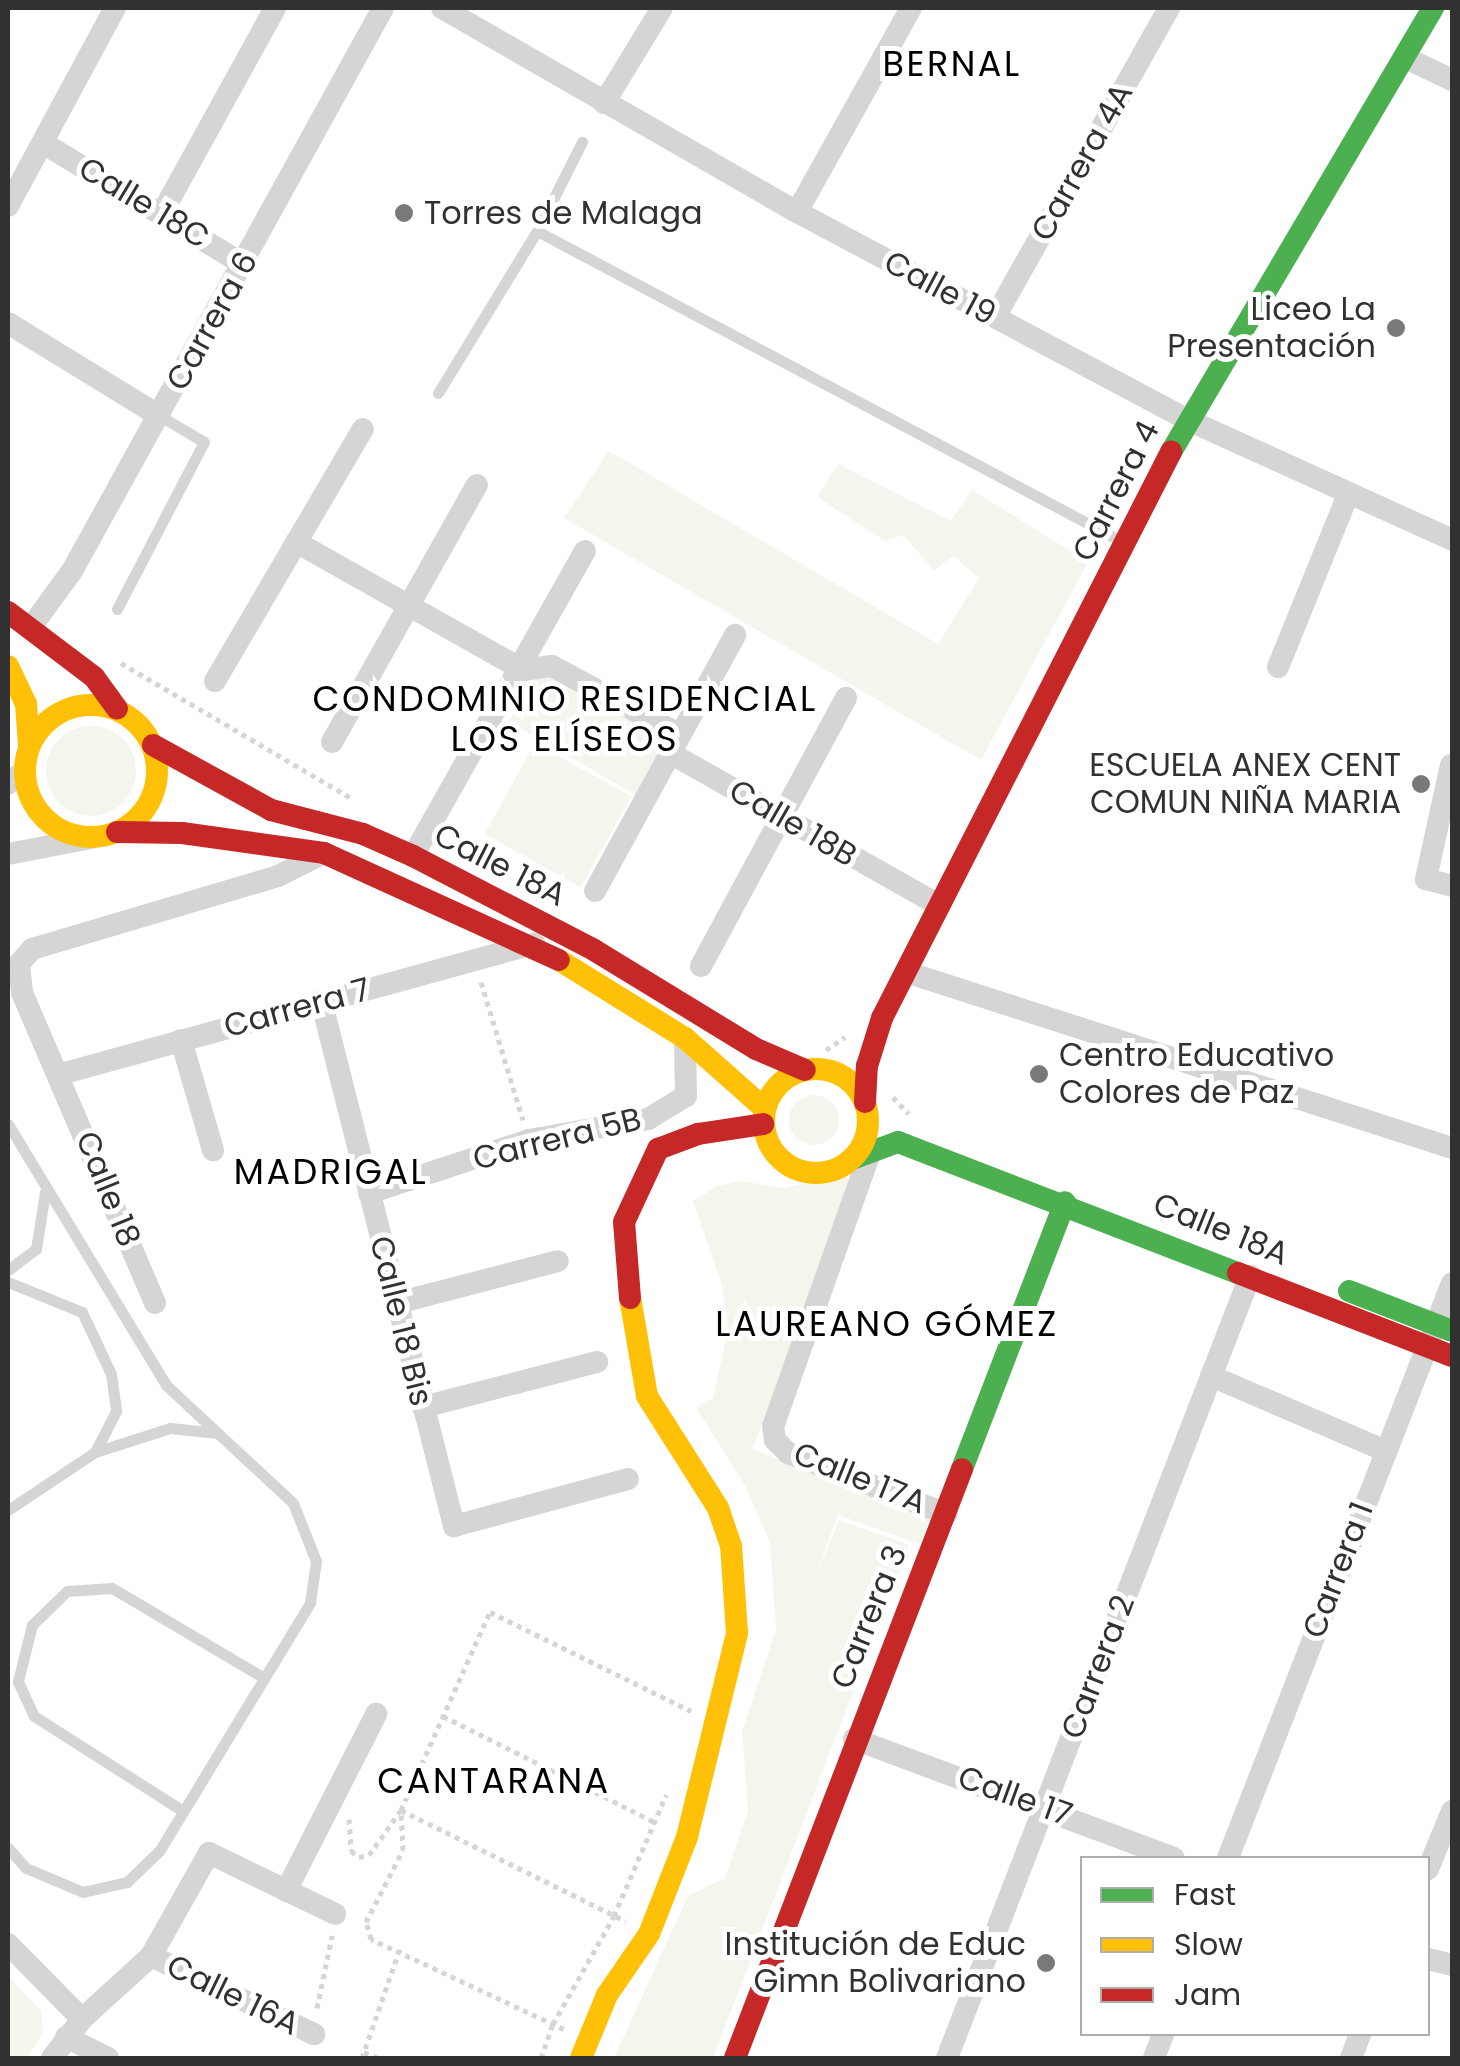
<!DOCTYPE html>
<meta charset="utf-8">
<style>
body{margin:0}
#map{position:relative;width:1460px;height:2066px;overflow:hidden;background:#fff;font-family:Poppins,sans-serif}
div>[style]{position:absolute}
.green>*{inset:0;background:#f3f6ed;transform-origin:0 0}
.round{border-radius:50%}
.path>*{height:5px;margin-top:-2.5px;transform-origin:0;background:repeating-linear-gradient(90deg,#d5d5d5 0 5px,transparent 0 10px)}
.lane>*{height:11px;margin:-5.5px;padding:0 5.5px;transform-origin:5.5px;border-radius:5.5px;background:#d5d5d5}
.street>*{height:22px;margin:-11px;padding:0 11px;transform-origin:11px;border-radius:11px;background:#d5d5d5}
.fast>*{height:22px;margin:-11px;padding:0 11px;transform-origin:11px;border-radius:11px;background:#4caf50}
.slow>*{height:22px;margin:-11px;padding:0 11px;transform-origin:11px;border-radius:11px;background:#ffc107}
.slow>.ring{margin:-11px;padding:0;box-sizing:content-box;background:none;border:22px solid #ffc107;border-radius:50%}
.jam>*{height:22px;margin:-11px;padding:0 11px;transform-origin:11px;border-radius:11px;background:#c62828}
.dots>*{width:28px;height:28px;translate:-50% -50%;box-sizing:border-box;border:5px solid #fff;border-radius:50%}
span{translate:-50% -50%;white-space:nowrap;text-align:center;line-height:1.15;-webkit-text-stroke:10px #fff;paint-order:stroke}
.street-label{font-size:32px;color:#313131}
.poi-label{font-size:32px;color:#313131}
.left{translate:0 -50%;text-align:left}
.right{translate:-100% -50%;text-align:right}
.neighbourhood-label{font-size:35px;color:#000;letter-spacing:2.5px}
.frame{position:absolute;inset:0;border:10px solid #313131;pointer-events:none}
.legend{position:absolute;left:1080px;top:1856px;width:350px;height:180px;box-sizing:border-box;background:#fff;border:2px solid #adadad;margin:0;padding:12px 18px;list-style:none;font-size:30px;color:#313131}
.legend li{display:flex;align-items:center;gap:20px;height:50px}
.legend b{width:50px;border:2px solid #adadad}
</style>
<div id="map">
<div class="green">
<i style="clip-path:polygon(609px 451px,938px 644px,979px 578px,953px 556px,934px 570px,903px 535px,885px 541px,817px 497px,838px 464px,951px 521px,972px 490px,1088px 562px,981px 760px,564px 518px)"></i>
<i style="left:540px;top:668px;width:149px;height:62px;rotate:30deg"></i>
<i class="round" style="left:46px;top:726px;width:90px;height:90px"></i>
<i style="left:535px;top:743px;width:110px;height:104px;rotate:29deg"></i>
<i class="round" style="left:789px;top:1095px;width:50px;height:50px"></i>
<i style="clip-path:polygon(840px 1175px,856px 1182px,752px 1449px,930px 1519px,920px 1544px,838px 1515px,814px 1580px,839px 1520px,909px 1545px,713px 2058px,614px 2058px,688px 1896px,725px 1878px,748px 1811px,742px 1731px,776px 1629px,770px 1543px,746px 1487px,696px 1407px,713px 1398px,728px 1329px,722px 1285px,693px 1201px,717px 1186px,740px 1181px,785px 1188px)"></i>
<i style="clip-path:polygon(8px 1976px,41px 2011px,43px 2033px,27px 2058px,8px 2058px)"></i>
</div>
<div class="path">
<i style="left:121px;top:663px;width:269px;rotate:30.4deg"></i>
<i style="left:481px;top:982px;width:144px;rotate:73.1deg"></i>
<i style="left:826px;top:1050px;width:23px;rotate:-34deg"></i>
<i style="left:893px;top:1097px;width:23px;rotate:47deg"></i>
<i style="left:443px;top:1716px;width:237px;rotate:26.6deg"></i>
<i style="left:349px;top:1819px;width:32px;rotate:86deg"></i>
<i style="left:351px;top:1851px;width:10px;rotate:37deg"></i>
<i style="left:359px;top:1857px;width:10px;rotate:-11deg"></i>
<i style="left:369px;top:1855px;width:55px;rotate:-54.6deg"></i>
<i style="left:401px;top:1810px;width:251px;rotate:26.3deg"></i>
<i style="left:317px;top:2008px;width:74px;rotate:-78.2deg"></i>
<i style="left:564px;top:2029px;width:213px;rotate:-155deg"></i>
<i style="left:371px;top:1939px;width:18px;rotate:-106deg"></i>
<i style="left:366px;top:1922px;width:81px;rotate:-62.8deg"></i>
<i style="left:403px;top:1850px;width:40px;rotate:-92.9deg"></i>
<i style="left:401px;top:1810px;width:217px;rotate:-65.8deg"></i>
<i style="left:490px;top:1612px;width:224px;rotate:26.2deg"></i>
<i style="left:364px;top:2052px;width:15px;rotate:23deg"></i>
<i style="left:362px;top:2058px;width:116px;rotate:-70.9deg"></i>
<i style="left:541px;top:2058px;width:36px;rotate:-71deg"></i>
<i style="left:553px;top:2024px;width:124px;rotate:-60.5deg"></i>
<i style="left:614px;top:1916px;width:132px;rotate:-66.7deg"></i>
</div>
<div class="lane">
<i style="left:537px;top:231px;width:100px;rotate:-63.2deg"></i>
<i style="left:438px;top:393px;width:190px;rotate:-58.6deg"></i>
<i style="left:537px;top:231px;width:663px;rotate:27.96deg"></i>
<i style="left:117px;top:609px;width:188px;rotate:-62.5deg"></i>
<i style="left:204px;top:442px;width:51px;rotate:-149.4deg"></i>
<i style="left:8px;top:1124px;width:305px;rotate:58.8deg"></i>
<i style="left:166px;top:1385px;width:173px;rotate:42.9deg"></i>
<i style="left:293px;top:1503px;width:62px;rotate:68.4deg"></i>
<i style="left:316px;top:1561px;width:42px;rotate:98.1deg"></i>
<i style="left:310px;top:1603px;width:290px;rotate:121.3deg"></i>
<i style="left:159px;top:1851px;width:45px;rotate:135.9deg"></i>
<i style="left:127px;top:1882px;width:45px;rotate:167.2deg"></i>
<i style="left:83px;top:1892px;width:62px;rotate:-157.2deg"></i>
<i style="left:26px;top:1868px;width:27px;rotate:-132deg"></i>
<i style="left:8px;top:1270px;width:35px;rotate:-37deg"></i>
<i style="left:36px;top:1249px;width:58px;rotate:-81deg"></i>
<i style="left:8px;top:1282px;width:80px;rotate:22.1deg"></i>
<i style="left:82px;top:1312px;width:68px;rotate:64.9deg"></i>
<i style="left:111px;top:1374px;width:37px;rotate:82deg"></i>
<i style="left:116px;top:1411px;width:46px;rotate:117.1deg"></i>
<i style="left:95px;top:1452px;width:105px;rotate:146.3deg"></i>
<i style="left:95px;top:1452px;width:79px;rotate:-17.7deg"></i>
<i style="left:170px;top:1428px;width:48px;rotate:5.9deg"></i>
<i style="left:183px;top:1811px;width:177px;rotate:-147.5deg"></i>
<i style="left:34px;top:1716px;width:38px;rotate:-115deg"></i>
<i style="left:18px;top:1681px;width:58px;rotate:-76deg"></i>
<i style="left:32px;top:1625px;width:49px;rotate:-44.2deg"></i>
<i style="left:67px;top:1591px;width:45px;rotate:-3.8deg"></i>
<i style="left:112px;top:1588px;width:177px;rotate:30.6deg"></i>
</div>
<div class="street">
<i style="left:442px;top:8px;width:409px;rotate:29.9deg"></i>
<i style="left:797px;top:212px;width:443px;rotate:28deg"></i>
<i style="left:1188px;top:420px;width:290px;rotate:24.4deg"></i>
<i style="left:1406px;top:58px;width:51px;rotate:25.6deg"></i>
<i style="left:604px;top:103px;width:111px;rotate:-58.6deg"></i>
<i style="left:43px;top:143px;width:234px;rotate:31.2deg"></i>
<i style="left:8px;top:206px;width:225px;rotate:-61.6deg"></i>
<i style="left:797px;top:212px;width:234px;rotate:-60.8deg"></i>
<i style="left:162px;top:213px;width:234px;rotate:-61.1deg"></i>
<i style="left:995px;top:317px;width:355px;rotate:-60.6deg"></i>
<i style="left:8px;top:323px;width:178px;rotate:31.5deg"></i>
<i style="left:296px;top:542px;width:261px;rotate:29.4deg"></i>
<i style="left:523px;top:670px;width:29px;rotate:-8deg"></i>
<i style="left:552px;top:666px;width:133px;rotate:28.3deg"></i>
<i style="left:669px;top:729px;width:24px;rotate:88deg"></i>
<i style="left:670px;top:753px;width:310px;rotate:29.5deg"></i>
<i style="left:31px;top:627px;width:69px;rotate:-53.8deg"></i>
<i style="left:72px;top:571px;width:643px;rotate:-61.08deg"></i>
<i style="left:1278px;top:667px;width:183px;rotate:-67.9deg"></i>
<i style="left:215px;top:681px;width:292px;rotate:-59.6deg"></i>
<i style="left:332px;top:742px;width:295px;rotate:-60.6deg"></i>
<i style="left:1451px;top:765px;width:117px;rotate:102.4deg"></i>
<i style="left:1426px;top:879px;width:27px;rotate:15deg"></i>
<i style="left:8px;top:784px;width:21px;rotate:-39deg"></i>
<i style="left:8px;top:854px;width:85px;rotate:-10.9deg"></i>
<i style="left:413px;top:856px;width:350px;rotate:-60.6deg"></i>
<i style="left:595px;top:891px;width:292px;rotate:-61.3deg"></i>
<i style="left:701px;top:966px;width:305px;rotate:-61.6deg"></i>
<i style="left:906px;top:972px;width:574px;rotate:17.87deg"></i>
<i style="left:321px;top:1000px;width:543px;rotate:75.81deg"></i>
<i style="left:454px;top:1526px;width:180px;rotate:-15.1deg"></i>
<i style="left:181px;top:1040px;width:115px;rotate:73.8deg"></i>
<i style="left:61px;top:1074px;width:491px;rotate:-15.4deg"></i>
<i style="left:872px;top:1147px;width:296px;rotate:109.5deg"></i>
<i style="left:773px;top:1426px;width:14px;rotate:82deg"></i>
<i style="left:775px;top:1440px;width:18px;rotate:45deg"></i>
<i style="left:788px;top:1453px;width:170px;rotate:21deg"></i>
<i style="left:369px;top:1193px;width:169px;rotate:-18.3deg"></i>
<i style="left:529px;top:1140px;width:121px;rotate:-10deg"></i>
<i style="left:648px;top:1119px;width:44px;rotate:-31.2deg"></i>
<i style="left:686px;top:1096px;width:58px;rotate:-91deg"></i>
<i style="left:155px;top:1303px;width:338px;rotate:-113.2deg"></i>
<i style="left:22px;top:992px;width:28px;rotate:-96deg"></i>
<i style="left:19px;top:964px;width:20px;rotate:-49deg"></i>
<i style="left:32px;top:949px;width:257px;rotate:-16.5deg"></i>
<i style="left:278px;top:876px;width:51px;rotate:-26.6deg"></i>
<i style="left:397px;top:1303px;width:166px;rotate:-14.6deg"></i>
<i style="left:1211px;top:1376px;width:188px;rotate:23.2deg"></i>
<i style="left:423px;top:1407px;width:180px;rotate:-14.5deg"></i>
<i style="left:854px;top:1739px;width:341px;rotate:20.4deg"></i>
<i style="left:1228px;top:1858px;width:617px;rotate:-68.72deg"></i>
<i style="left:1428px;top:1869px;width:63px;rotate:-67.5deg"></i>
<i style="left:286px;top:1891px;width:199px;rotate:-63deg"></i>
<i style="left:8px;top:1944px;width:105px;rotate:45.4deg"></i>
<i style="left:151px;top:1956px;width:181px;rotate:25.6deg"></i>
<i style="left:1428px;top:1959px;width:25px;rotate:14deg"></i>
<i style="left:66px;top:2037px;width:47px;rotate:26.6deg"></i>
<i style="left:52px;top:2058px;width:49px;rotate:-52.4deg"></i>
<i style="left:82px;top:2019px;width:93px;rotate:-42.4deg"></i>
<i style="left:151px;top:1956px;width:118px;rotate:-60.6deg"></i>
<i style="left:209px;top:1853px;width:140px;rotate:25.8deg"></i>
<i style="left:947px;top:2058px;width:839px;rotate:-68.82deg"></i>
<i style="left:1154px;top:2058px;width:26px;rotate:-69deg"></i>
<i style="left:1351px;top:2058px;width:26px;rotate:-69deg"></i>
</div>
<div class="fast">
<i style="left:1171px;top:452px;width:516px;rotate:-59.46deg"></i>
<i style="left:852px;top:1159px;width:49px;rotate:-20.3deg"></i>
<i style="left:898px;top:1142px;width:364px;rotate:21.1deg"></i>
<i style="left:1349px;top:1291px;width:110px;rotate:21.2deg"></i>
<i style="left:962px;top:1469px;width:286px;rotate:-68.9deg"></i>
</div>
<div class="slow">
<i style="left:8px;top:666px;width:42px;rotate:64.7deg"></i>
<i style="left:26px;top:704px;width:41px;rotate:85.8deg"></i>
<i class="ring" style="left:25px;top:705px;width:110px;height:110px"></i>
<i style="left:559px;top:960px;width:148px;rotate:31.8deg"></i>
<i style="left:685px;top:1038px;width:107px;rotate:41.6deg"></i>
<i class="ring" style="left:764px;top:1069px;width:82px;height:82px"></i>
<i style="left:581px;top:2058px;width:68px;rotate:-67.6deg"></i>
<i style="left:607px;top:1995px;width:74px;rotate:-55.5deg"></i>
<i style="left:649px;top:1934px;width:104px;rotate:-68.6deg"></i>
<i style="left:687px;top:1837px;width:210px;rotate:-76.2deg"></i>
<i style="left:737px;top:1633px;width:87px;rotate:-93.9deg"></i>
<i style="left:731px;top:1546px;width:40px;rotate:-108.9deg"></i>
<i style="left:718px;top:1508px;width:133px;rotate:-122.4deg"></i>
<i style="left:647px;top:1396px;width:99px;rotate:-99.8deg"></i>
</div>
<div class="jam">
<i style="left:8px;top:612px;width:108px;rotate:37.1deg"></i>
<i style="left:94px;top:677px;width:39px;rotate:54deg"></i>
<i style="left:153px;top:745px;width:135px;rotate:28.8deg"></i>
<i style="left:271px;top:810px;width:95px;rotate:14.6deg"></i>
<i style="left:363px;top:834px;width:55px;rotate:23.7deg"></i>
<i style="left:413px;top:856px;width:204px;rotate:27.4deg"></i>
<i style="left:594px;top:950px;width:190px;rotate:31.4deg"></i>
<i style="left:756px;top:1049px;width:53px;rotate:23.2deg"></i>
<i style="left:117px;top:832px;width:65px;rotate:0.9deg"></i>
<i style="left:182px;top:833px;width:143px;rotate:8deg"></i>
<i style="left:324px;top:853px;width:258px;rotate:24.5deg"></i>
<i style="left:865px;top:1102px;width:36px;rotate:-87deg"></i>
<i style="left:867px;top:1066px;width:50px;rotate:-72.6deg"></i>
<i style="left:882px;top:1018px;width:636px;rotate:-62.95deg"></i>
<i style="left:1238px;top:1273px;width:230px;rotate:21.2deg"></i>
<i style="left:630px;top:1298px;width:76px;rotate:-94.5deg"></i>
<i style="left:624px;top:1222px;width:81px;rotate:-65deg"></i>
<i style="left:658px;top:1149px;width:43px;rotate:-20.6deg"></i>
<i style="left:698px;top:1134px;width:66px;rotate:-8.7deg"></i>
<i style="left:735px;top:2058px;width:631px;rotate:-68.92deg"></i>
</div>
<div class="dots">
<i style="left:404px;top:213px;background:#797979"></i>
<i style="left:1396px;top:328px;background:#797979"></i>
<i style="left:1421px;top:784px;background:#797979"></i>
<i style="left:1039px;top:1074px;background:#797979"></i>
<i style="left:1046px;top:1963px;background:#797979"></i>
</div>
<div class="street-label">
<span style="left:1082px;top:162px;rotate:-61deg">Carrera 4A</span>
<span style="left:144px;top:203px;rotate:31deg">Calle 18C</span>
<span style="left:940px;top:288px;rotate:28deg">Calle 19</span>
<span style="left:212px;top:321px;rotate:-61deg">Carrera 6</span>
<span style="left:1116px;top:491px;rotate:-63deg">Carrera 4</span>
<span style="left:793px;top:823px;rotate:30deg">Calle 18B</span>
<span style="left:500px;top:865px;rotate:27deg">Calle 18A</span>
<span style="left:297px;top:1008px;rotate:-15deg">Carrera 7</span>
<span style="left:557px;top:1139px;rotate:-14deg">Carrera 5B</span>
<span style="left:108px;top:1189px;rotate:68deg">Calle 18</span>
<span style="left:1221px;top:1229px;rotate:22deg">Calle 18A</span>
<span style="left:401px;top:1321px;rotate:76deg">Calle 18 Bis</span>
<span style="left:860px;top:1478px;rotate:22deg">Calle 17A</span>
<span style="left:1338px;top:1570px;rotate:-69deg">Carrera 1</span>
<span style="left:869px;top:1617px;rotate:-68deg">Carrera 3</span>
<span style="left:1098px;top:1667px;rotate:-69deg">Carrera 2</span>
<span style="left:1015px;top:1796px;rotate:20deg">Calle 17</span>
<span style="left:233px;top:1995px;rotate:26deg">Calle 16A</span>
</div>
<div class="poi-label">
<span class="left" style="left:424px;top:213px">Torres de Malaga</span>
<span class="right" style="left:1376px;top:328px">Liceo La<br>Presentación</span>
<span class="right" style="left:1401px;top:784px">ESCUELA ANEX CENT<br>COMUN NIÑA MARIA</span>
<span class="left" style="left:1059px;top:1074px">Centro Educativo<br>Colores de Paz</span>
<span class="right" style="left:1026px;top:1963px">Institución de Educ<br>Gimn Bolivariano</span>
</div>
<div class="neighbourhood-label">
<span style="left:952px;top:64px">BERNAL</span>
<span style="left:565px;top:719px">CONDOMINIO RESIDENCIAL<br>LOS ELÍSEOS</span>
<span style="left:331px;top:1172px">MADRIGAL</span>
<span style="left:887px;top:1324px">LAUREANO GÓMEZ</span>
<span style="left:494px;top:1781px">CANTARANA</span>
</div>
<div class="frame"></div>
<ul class="legend">
<li><b style="height:12px;background:#4caf50"></b>Fast</li>
<li><b style="height:12px;background:#ffc107"></b>Slow</li>
<li><b style="height:12px;background:#c62828"></b>Jam</li>
</ul>
</div>
